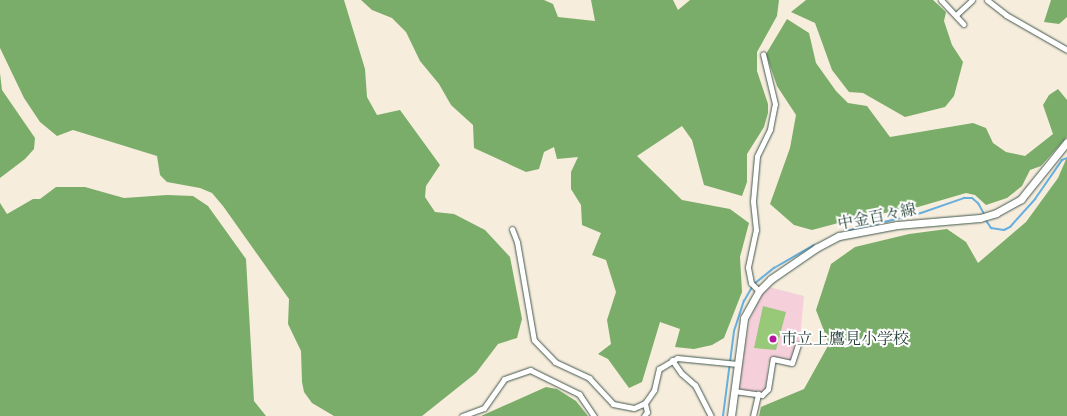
<!DOCTYPE html>
<meta charset="utf-8">
<style>
body{margin:0}
#map{position:relative;width:1067px;height:416px;overflow:hidden;background:#f7eddc;font-family:"IM FELL DW Pica","Noto Serif JP",serif}
div>[style]{position:absolute}
.built>*{inset:0;background:#f5cfd9}
.green>*{inset:0;background:#98c979}
.forest>*{inset:0;background:#7aad69}
.stream>*{height:2px;margin:-1px;padding:0 1px;transform-origin:1px;border-radius:1px;background:#66afde}
.roads{filter:drop-shadow(0 0 1px #3f574d) drop-shadow(0 0 1px #3f574d)}
.minor>*{height:5px;margin:-2.5px;padding:0 2.5px;transform-origin:2.5px;border-radius:2.5px;background:#fff}
.secondary>*{height:7px;margin:-3.5px;padding:0 3.5px;transform-origin:3.5px;border-radius:3.5px;background:#fff}
.dots>*{width:11px;height:11px;translate:-50% -50%;box-sizing:border-box;border:2px solid #fff;border-radius:50%}
span{translate:-50% -50%;white-space:nowrap;text-align:center;line-height:1.15;-webkit-text-stroke:4px #fff;paint-order:stroke}
.street-label{font-size:16px;color:#1f3d34}
.poi-label{font-size:16px;color:#1f3d34}
.left{translate:0 -50%;text-align:left}
</style>
<div id="map">
<div class="built">
<i style="clip-path:polygon(769px 287px,804px 296px,798px 358px,795px 363px,768px 362px,766px 388px,761px 393px,743px 391px,738px 388px,750px 319px,760px 296px)"></i>
</div>
<div class="green">
<i style="clip-path:polygon(763px 306px,786px 312px,776px 350px,754px 348px)"></i>
</div>
<div class="forest">
<i style="clip-path:polygon(0 0,344px 0,365px 69px,367px 97px,377px 115px,400px 110px,440px 165px,426px 186px,425px 197px,435px 212px,454px 214px,485px 230px,510px 257px,522px 319px,517px 338px,498px 344px,476px 373px,422px 416px,334px 416px,312px 403px,304px 392px,302px 382px,301px 351px,288px 324px,289px 299px,223px 206px,212px 193px,200px 188px,167px 182px,160px 175px,157px 156px,73px 130px,57px 136px,40px 122px,24px 98px,0 48px)"></i>
<i style="clip-path:polygon(361px 0,544px 0,553px 4px,558px 17px,595px 21px,591px 0,673px 0,678px 10px,690px 0,779px 0,777px 16px,757px 52px,757px 71px,768px 104px,768px 113px,764px 127px,747px 154px,747px 182px,742px 196px,704px 185px,692px 140px,682px 126px,637px 156px,682px 200px,730px 209px,749px 223px,740px 257px,742px 292px,724px 338px,712px 345px,694px 349px,675px 347px,680px 329px,660px 322px,642px 382px,629px 388px,608px 359px,598px 354px,611px 344px,607px 320px,616px 292px,606px 260px,592px 255px,601px 233px,582px 225px,581px 205px,571px 189px,571px 172px,578px 157px,557px 159px,554px 147px,544px 152px,539px 169px,526px 172px,474px 148px,473px 125px,451px 105px,439px 84px,420px 61px,406px 32px,392px 18px,372px 10px)"></i>
<i style="clip-path:polygon(806px 0,933px 0,946px 12px,944px 21px,952px 45px,963px 62px,954px 96px,945px 107px,905px 117px,863px 93px,849px 92px,832px 70px,815px 23px,791px 12px)"></i>
<i style="clip-path:polygon(1051px 0,1067px 0,1067px 17px,1059px 24px,1044px 22px)"></i>
<i style="clip-path:polygon(787px 19px,809px 33px,816px 63px,836px 91px,848px 103px,867px 106px,890px 137px,973px 123px,986px 128px,993px 143px,1006px 152px,1025px 156px,1053px 134px,1043px 105px,1049px 95px,1058px 89px,1067px 100px,1067px 137px,1041px 166px,1030px 170px,1022px 186px,1007px 198px,986px 205px,975px 195px,966px 193px,918px 207px,857px 218px,812px 230px,794px 225px,770px 204px,790px 148px,796px 115px,777px 86px,766px 54px)"></i>
<i style="clip-path:polygon(0 73px,2px 90px,35px 138px,34px 149px,25px 159px,0 178px)"></i>
<i style="clip-path:polygon(1067px 157px,1067px 416px,759px 416px,761px 407px,804px 389px,829px 344px,816px 310px,831px 264px,855px 247px,909px 234px,947px 229px,966px 242px,978px 263px,1026px 222px,1058px 178px)"></i>
<i style="clip-path:polygon(56px 187px,85px 187px,124px 198px,167px 195px,193px 196px,208px 206px,246px 259px,254px 401px,266px 416px,0 416px,0 203px,7px 214px,33px 199px,40px 199px)"></i>
<i style="clip-path:polygon(546px 387px,557px 389px,576px 401px,588px 416px,481px 416px)"></i>
</div>
<div class="stream">
<i style="left:985px;top:219px;width:11px;rotate:56deg"></i>
<i style="left:991px;top:228px;width:13px;rotate:9deg"></i>
<i style="left:1004px;top:230px;width:7px;rotate:-27deg"></i>
<i style="left:1010px;top:227px;width:38px;rotate:-48deg"></i>
<i style="left:1035px;top:199px;width:47px;rotate:-55.3deg"></i>
<i style="left:1062px;top:160px;width:5px;rotate:-22deg"></i>
<i style="left:847px;top:231px;width:76px;rotate:-13.7deg"></i>
<i style="left:921px;top:213px;width:46px;rotate:-19.2deg"></i>
<i style="left:964px;top:198px;width:8px"></i>
<i style="left:972px;top:198px;width:8px;rotate:40deg"></i>
<i style="left:978px;top:203px;width:13px;rotate:61deg"></i>
<i style="left:723px;top:416px;width:86px;rotate:-82.6deg"></i>
<i style="left:734px;top:331px;width:32px;rotate:-72deg"></i>
<i style="left:744px;top:301px;width:20px;rotate:-60deg"></i>
<i style="left:754px;top:284px;width:26px;rotate:-39deg"></i>
<i style="left:774px;top:268px;width:46px;rotate:-29.9deg"></i>
</div>
<div class="roads">
<div class="minor">
<i style="left:941px;top:0;width:33px;rotate:47deg"></i>
<i style="left:987px;top:0;width:24px;rotate:38deg"></i>
<i style="left:1006px;top:15px;width:70px;rotate:29.8deg"></i>
<i style="left:956px;top:15px;width:22px;rotate:-43deg"></i>
<i style="left:512px;top:229px;width:14px;rotate:69deg"></i>
<i style="left:517px;top:242px;width:99px;rotate:80.2deg"></i>
<i style="left:534px;top:340px;width:30px;rotate:46deg"></i>
<i style="left:555px;top:362px;width:38px;rotate:25deg"></i>
<i style="left:589px;top:378px;width:35px;rotate:47deg"></i>
<i style="left:613px;top:404px;width:21px;rotate:11deg"></i>
<i style="left:634px;top:408px;width:12px;rotate:-24deg"></i>
<i style="left:645px;top:403px;width:16px;rotate:-55deg"></i>
<i style="left:654px;top:390px;width:22px;rotate:-77deg"></i>
<i style="left:659px;top:369px;width:21px;rotate:-31deg"></i>
<i style="left:677px;top:358px;width:61px;rotate:5.6deg"></i>
<i style="left:759px;top:291px;width:11px;rotate:-135deg"></i>
<i style="left:751px;top:283px;width:16px;rotate:-101deg"></i>
<i style="left:748px;top:267px;width:38px;rotate:-78deg"></i>
<i style="left:756px;top:230px;width:29px;rotate:-96deg"></i>
<i style="left:753px;top:201px;width:45px;rotate:-84.9deg"></i>
<i style="left:757px;top:156px;width:30px;rotate:-64deg"></i>
<i style="left:770px;top:129px;width:25px;rotate:-79deg"></i>
<i style="left:775px;top:104px;width:51px;rotate:-103.5deg"></i>
<i style="left:672px;top:360px;width:16px;rotate:55deg"></i>
<i style="left:681px;top:373px;width:18px;rotate:41deg"></i>
<i style="left:695px;top:385px;width:35px;rotate:63deg"></i>
<i style="left:734px;top:391px;width:28px;rotate:8deg"></i>
<i style="left:762px;top:395px;width:8px;rotate:-45deg"></i>
<i style="left:768px;top:389px;width:30px;rotate:-81deg"></i>
<i style="left:773px;top:359px;width:19px;rotate:12deg"></i>
<i style="left:792px;top:363px;width:19px;rotate:-72deg"></i>
<i style="left:462px;top:416px;width:23px;rotate:-20deg"></i>
<i style="left:484px;top:408px;width:35px;rotate:-55deg"></i>
<i style="left:504px;top:379px;width:28px;rotate:-19deg"></i>
<i style="left:530px;top:370px;width:55px;rotate:26.1deg"></i>
<i style="left:579px;top:394px;width:27px;rotate:56deg"></i>
<i style="left:644px;top:416px;width:5px;rotate:-53deg"></i>
<i style="left:647px;top:412px;width:9px;rotate:-103deg"></i>
<i style="left:753px;top:416px;width:23px;rotate:-77deg"></i>
</div>
<div class="secondary">
<i style="left:731px;top:416px;width:99px;rotate:-82.4deg"></i>
<i style="left:744px;top:318px;width:31px;rotate:-61deg"></i>
<i style="left:759px;top:291px;width:17px;rotate:-45deg"></i>
<i style="left:771px;top:279px;width:55px;rotate:-34.6deg"></i>
<i style="left:816px;top:248px;width:26px;rotate:-28deg"></i>
<i style="left:839px;top:236px;width:59px;rotate:-10.7deg"></i>
<i style="left:897px;top:225px;width:83px;rotate:-4.8deg"></i>
<i style="left:980px;top:218px;width:17px;rotate:-17deg"></i>
<i style="left:996px;top:213px;width:29px;rotate:-29deg"></i>
<i style="left:1021px;top:199px;width:73px;rotate:-51.1deg"></i>
</div>
</div>
<div class="dots">
<i style="left:773px;top:339px;background:#b5179e"></i>
</div>
<div class="street-label">
<span style="left:877px;top:217px;rotate:-11deg">中金百々線</span>
</div>
<div class="poi-label">
<span class="left" style="left:781px;top:339px">市立上鷹見小学校</span>
</div>
</div>
